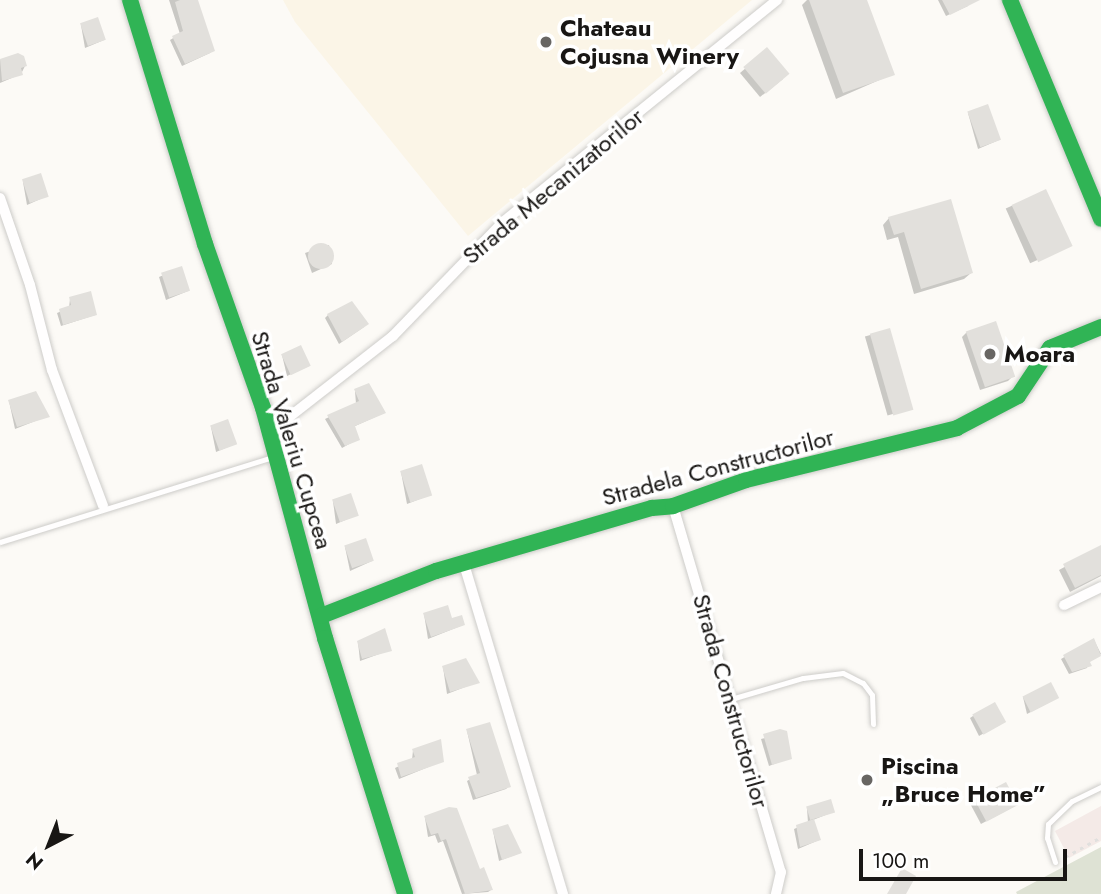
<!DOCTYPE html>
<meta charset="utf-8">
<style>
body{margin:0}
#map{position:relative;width:1101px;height:894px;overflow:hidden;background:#fcfaf6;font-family:Jost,sans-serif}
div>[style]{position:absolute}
.industrial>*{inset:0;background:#fbf5e7}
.education>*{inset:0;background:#f4eae7}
.green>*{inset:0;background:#dee2d4}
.shadow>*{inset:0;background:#0003;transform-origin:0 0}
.building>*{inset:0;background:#e2e0dc;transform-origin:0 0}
.round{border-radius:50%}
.path>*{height:2.5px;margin-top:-1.25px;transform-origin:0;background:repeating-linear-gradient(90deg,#e1e0de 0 3.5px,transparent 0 8.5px)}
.roads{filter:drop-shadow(0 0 2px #cdccc9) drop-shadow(0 0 2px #cdccc9)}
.lane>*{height:5px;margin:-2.5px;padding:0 2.5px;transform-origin:2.5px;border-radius:2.5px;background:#fffefe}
.street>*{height:10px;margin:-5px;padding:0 5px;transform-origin:5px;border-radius:5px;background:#fffefe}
.fast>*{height:16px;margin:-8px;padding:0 8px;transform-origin:8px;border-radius:8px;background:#30b455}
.dots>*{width:19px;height:19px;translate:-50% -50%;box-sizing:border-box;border:4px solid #fff;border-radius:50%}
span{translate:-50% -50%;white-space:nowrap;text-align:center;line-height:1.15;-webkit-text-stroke:7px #fff;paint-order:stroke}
.poi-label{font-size:24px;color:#181614;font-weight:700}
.left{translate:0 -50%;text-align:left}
.street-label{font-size:24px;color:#181614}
.north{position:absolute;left:14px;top:810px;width:70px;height:70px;-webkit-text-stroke:5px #fff;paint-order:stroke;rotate:222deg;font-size:19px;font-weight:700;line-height:28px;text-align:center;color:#181614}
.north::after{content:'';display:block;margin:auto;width:24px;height:32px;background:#181614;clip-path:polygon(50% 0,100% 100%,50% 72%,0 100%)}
.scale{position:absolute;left:859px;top:849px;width:208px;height:32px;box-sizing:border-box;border:4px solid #181614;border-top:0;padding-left:9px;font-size:21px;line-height:24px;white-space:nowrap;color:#181614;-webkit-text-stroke:5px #fff;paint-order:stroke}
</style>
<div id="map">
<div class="industrial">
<i style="clip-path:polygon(283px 0,752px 0,468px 236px,295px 22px)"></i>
</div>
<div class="education">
<i style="clip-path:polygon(1101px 806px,1101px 841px,1069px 858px,1055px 831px)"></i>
</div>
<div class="green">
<i style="clip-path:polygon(1101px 847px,1101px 894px,1017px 894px,1016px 892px)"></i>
</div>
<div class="shadow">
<i style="clip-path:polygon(169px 0,196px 0,213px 50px,210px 53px,182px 66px,170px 40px,180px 34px)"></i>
<i style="clip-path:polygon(807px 0,865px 0,893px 74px,836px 99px,802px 5px)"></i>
<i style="clip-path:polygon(938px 0,970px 0,968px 6px,946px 16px)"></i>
<i style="clip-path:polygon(81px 25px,104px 40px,85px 48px)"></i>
<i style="clip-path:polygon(767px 50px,783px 79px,760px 97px,740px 73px)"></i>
<i style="clip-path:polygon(17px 55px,25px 66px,21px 74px,0 83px,0 60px)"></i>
<i style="clip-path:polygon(968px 113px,999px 140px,978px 149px)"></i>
<i style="clip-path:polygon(23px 182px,47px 196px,27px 205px)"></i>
<i style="left:1045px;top:191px;width:60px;height:43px;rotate:66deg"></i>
<i style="clip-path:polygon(889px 218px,971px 273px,964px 279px,914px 294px,898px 237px,887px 240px,883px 225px)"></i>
<i style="clip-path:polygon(329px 245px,332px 264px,312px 273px,305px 253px)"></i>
<i style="clip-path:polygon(180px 268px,188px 291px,166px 300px,159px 277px)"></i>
<i style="clip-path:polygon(70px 299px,95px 315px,61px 326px,57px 313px,69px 308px)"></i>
<i style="clip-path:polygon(328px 315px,364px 327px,339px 344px,325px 318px)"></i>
<i style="left:888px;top:330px;width:82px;height:24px;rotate:74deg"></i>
<i style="clip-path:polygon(967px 332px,1013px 376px,1008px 381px,980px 390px,962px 337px)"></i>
<i style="clip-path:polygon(282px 355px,309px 366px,287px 376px)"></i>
<i style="clip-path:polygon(355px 391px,384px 413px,353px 427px,358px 439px,342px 448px,325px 419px,356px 404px)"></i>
<i style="clip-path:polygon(9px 401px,48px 416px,15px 429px)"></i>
<i style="clip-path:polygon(211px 427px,235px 444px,216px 452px)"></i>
<i style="clip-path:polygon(401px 472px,430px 495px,407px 504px)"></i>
<i style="clip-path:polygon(333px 501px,357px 515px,336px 524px)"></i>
<i style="clip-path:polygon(345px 547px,372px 561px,350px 571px)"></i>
<i style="clip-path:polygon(1101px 547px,1101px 576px,1070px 592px,1059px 570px)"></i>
<i style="clip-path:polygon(424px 614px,451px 620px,463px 625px,428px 639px)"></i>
<i style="clip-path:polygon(1094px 640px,1101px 654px,1088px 662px,1087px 668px,1069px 674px,1061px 659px)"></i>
<i style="clip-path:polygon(358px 642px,390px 650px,360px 661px)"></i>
<i style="clip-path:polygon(443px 667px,478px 682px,447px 694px)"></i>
<i style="clip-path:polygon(1023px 697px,1057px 698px,1027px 714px)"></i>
<i style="clip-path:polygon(973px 716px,1004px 722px,979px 736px,970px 718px)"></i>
<i style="clip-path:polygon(467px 731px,509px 786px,506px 789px,473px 800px,467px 781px,477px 775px)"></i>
<i style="clip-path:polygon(785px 733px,790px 758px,769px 766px,761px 739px)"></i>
<i style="clip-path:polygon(413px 750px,443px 761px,399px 779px,395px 768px,412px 760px)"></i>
<i style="left:1005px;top:784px;width:24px;height:40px;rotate:62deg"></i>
<i style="clip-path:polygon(807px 808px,833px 812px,813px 820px,819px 840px,798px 849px,794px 829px,808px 823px)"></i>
<i style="clip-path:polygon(425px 818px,479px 871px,491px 890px,488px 892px,462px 894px,443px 841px,438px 843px,435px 835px,428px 837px)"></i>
<i style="clip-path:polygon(493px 831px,520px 853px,499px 861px)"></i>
</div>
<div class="building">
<i style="clip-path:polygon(180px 0,198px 0,215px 51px,185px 64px,172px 36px,183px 31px,175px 2px)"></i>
<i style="clip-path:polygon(809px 0,867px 0,895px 75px,843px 93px)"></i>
<i style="clip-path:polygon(942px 0,980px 0,950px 15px)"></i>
<i style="left:98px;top:17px;width:24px;height:19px;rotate:71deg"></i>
<i style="left:767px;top:47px;width:35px;height:31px;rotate:50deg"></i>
<i style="clip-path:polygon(18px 53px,24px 56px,27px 66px,21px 68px,23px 75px,2px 81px,0 59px)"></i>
<i style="left:988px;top:104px;width:38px;height:22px;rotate:70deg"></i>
<i style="left:41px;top:173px;width:25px;height:20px;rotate:72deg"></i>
<i style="left:1046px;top:189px;width:63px;height:38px;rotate:65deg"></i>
<i style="clip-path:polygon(951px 199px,973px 273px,921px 289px,904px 232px,894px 235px,888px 217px)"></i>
<i class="round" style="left:308px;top:243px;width:26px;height:26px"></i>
<i style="left:182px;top:266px;width:26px;height:22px;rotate:72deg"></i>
<i style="clip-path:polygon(91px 291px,97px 315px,63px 325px,59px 309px,71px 305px,69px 297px)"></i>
<i style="clip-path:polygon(352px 301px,369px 324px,342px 342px,327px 314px)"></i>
<i style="left:996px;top:321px;width:59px;height:32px;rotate:71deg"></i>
<i style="left:890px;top:328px;width:85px;height:21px;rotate:74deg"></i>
<i style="left:301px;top:345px;width:23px;height:22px;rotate:65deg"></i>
<i style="clip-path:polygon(369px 383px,386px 413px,355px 426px,360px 440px,345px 446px,327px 415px,359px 401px,354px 389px)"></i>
<i style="clip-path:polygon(36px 391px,50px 417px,17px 427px,8px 400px)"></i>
<i style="left:228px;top:419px;width:27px;height:19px;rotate:70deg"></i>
<i style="left:422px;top:464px;width:33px;height:23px;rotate:72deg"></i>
<i style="left:351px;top:493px;width:24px;height:20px;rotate:71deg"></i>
<i style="left:366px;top:538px;width:24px;height:23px;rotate:71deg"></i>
<i style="clip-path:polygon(1101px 545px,1101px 575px,1075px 588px,1063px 564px)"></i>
<i style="clip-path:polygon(448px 605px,452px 618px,462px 615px,465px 625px,431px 637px,423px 613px)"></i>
<i style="clip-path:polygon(385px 628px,392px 651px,362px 659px,357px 641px)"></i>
<i style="clip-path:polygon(1094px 638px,1101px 656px,1090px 662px,1092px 666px,1072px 672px,1063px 655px)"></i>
<i style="clip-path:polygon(466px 658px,480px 683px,450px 692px,442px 666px)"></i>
<i style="left:1051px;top:682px;width:18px;height:32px;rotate:63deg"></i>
<i style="left:995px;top:702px;width:23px;height:26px;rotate:61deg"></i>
<i style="clip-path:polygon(490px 722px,511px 787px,476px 798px,468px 777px,480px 773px,466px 729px)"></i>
<i style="clip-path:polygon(780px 729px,787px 731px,792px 759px,772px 765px,763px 734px)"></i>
<i style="clip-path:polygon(441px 739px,444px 762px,401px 777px,397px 763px,415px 757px,412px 749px)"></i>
<i style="left:1006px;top:782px;width:26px;height:36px;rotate:62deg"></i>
<i style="left:831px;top:799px;width:14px;height:26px;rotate:73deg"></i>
<i style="clip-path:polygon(449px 807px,457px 808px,480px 869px,484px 867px,493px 890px,465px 894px,446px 839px,441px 841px,438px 833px,431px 835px,424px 816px)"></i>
<i style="clip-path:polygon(814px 819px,821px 840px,800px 847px,796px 825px)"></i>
<i style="clip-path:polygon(508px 824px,522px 853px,502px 860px,492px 829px)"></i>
<i style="clip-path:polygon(902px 868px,916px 876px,906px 894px,887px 894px)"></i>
</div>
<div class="path">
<i style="left:1065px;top:857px;width:41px;rotate:-29.1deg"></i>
</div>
<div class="roads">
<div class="lane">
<i style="left:0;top:542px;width:286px;rotate:-17.3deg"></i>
<i style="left:731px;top:699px;width:75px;rotate:-16.3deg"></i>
<i style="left:803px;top:678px;width:40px;rotate:-7.1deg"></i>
<i style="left:843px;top:673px;width:22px;rotate:27deg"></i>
<i style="left:863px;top:683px;width:15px;rotate:53deg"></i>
<i style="left:872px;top:695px;width:29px;rotate:88deg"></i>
<i style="left:1055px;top:862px;width:25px;rotate:-108deg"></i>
<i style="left:1047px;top:838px;width:14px;rotate:-86deg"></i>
<i style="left:1048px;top:824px;width:33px;rotate:-44deg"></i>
<i style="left:1072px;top:801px;width:32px;rotate:-26deg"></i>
</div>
<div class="street">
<i style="left:0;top:198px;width:92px;rotate:71deg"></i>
<i style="left:30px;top:285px;width:88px;rotate:75.5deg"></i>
<i style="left:52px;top:370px;width:145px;rotate:69.4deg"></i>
<i style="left:270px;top:432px;width:156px;rotate:-38deg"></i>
<i style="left:393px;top:336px;width:158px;rotate:-46deg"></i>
<i style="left:503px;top:222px;width:353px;rotate:-39deg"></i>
<i style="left:673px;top:506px;width:382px;rotate:73.6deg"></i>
<i style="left:781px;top:872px;width:23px;rotate:103deg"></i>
<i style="left:464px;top:564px;width:345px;rotate:73.3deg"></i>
<i style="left:1064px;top:605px;width:41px;rotate:-25.9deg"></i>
</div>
<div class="fast">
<i style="left:130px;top:0;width:255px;rotate:72.9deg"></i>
<i style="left:205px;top:244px;width:174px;rotate:70.5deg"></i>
<i style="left:263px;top:408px;width:238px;rotate:74.9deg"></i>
<i style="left:325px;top:638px;width:268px;rotate:72.6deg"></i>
<i style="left:1010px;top:0;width:237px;rotate:67.4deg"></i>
<i style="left:321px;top:616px;width:123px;rotate:-21.4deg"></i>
<i style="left:436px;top:571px;width:225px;rotate:-16.3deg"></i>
<i style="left:652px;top:508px;width:21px;rotate:-5deg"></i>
<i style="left:673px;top:506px;width:77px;rotate:-19.6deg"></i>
<i style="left:746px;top:480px;width:217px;rotate:-13.8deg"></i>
<i style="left:957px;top:428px;width:69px;rotate:-27.7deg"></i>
<i style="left:1018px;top:396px;width:58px;rotate:-56.3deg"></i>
<i style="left:1050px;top:348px;width:55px;rotate:-22.4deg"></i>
</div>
</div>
<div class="dots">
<i style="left:546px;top:42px;background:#686663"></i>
<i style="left:990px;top:354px;background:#686663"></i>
<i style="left:867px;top:780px;background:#686663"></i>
</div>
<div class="poi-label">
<span class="left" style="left:560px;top:42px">Chateau<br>Cojusna Winery</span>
<span class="left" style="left:1004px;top:354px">Moara</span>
<span class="left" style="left:881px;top:780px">Piscina<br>„Bruce Home”</span>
</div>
<div class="street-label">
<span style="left:553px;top:186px;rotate:-40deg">Strada Mecanizatorilor</span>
<span style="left:292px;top:440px;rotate:73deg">Strada Valeriu Cupcea</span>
<span style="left:718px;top:467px;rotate:-15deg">Stradela Constructorilor</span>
<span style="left:731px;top:701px;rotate:74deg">Strada Constructorilor</span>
</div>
<div class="north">N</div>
<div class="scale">100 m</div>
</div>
